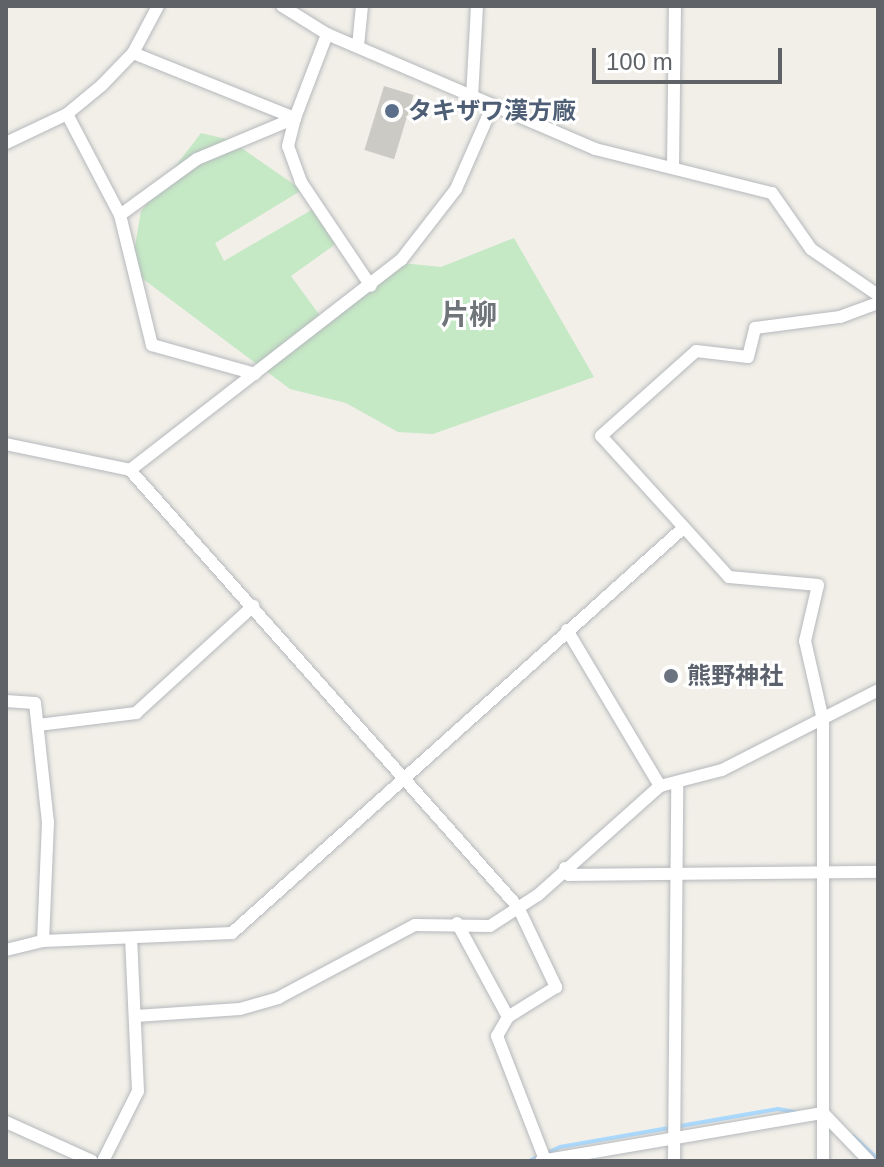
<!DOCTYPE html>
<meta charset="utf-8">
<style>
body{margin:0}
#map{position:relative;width:884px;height:1167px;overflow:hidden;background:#f1efe8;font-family:Arial,"Noto Sans JP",sans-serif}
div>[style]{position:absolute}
.green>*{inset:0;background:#c5e8c5}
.stream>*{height:4px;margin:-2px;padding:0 2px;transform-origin:2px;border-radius:2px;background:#aadaff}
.building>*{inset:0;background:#cccac5;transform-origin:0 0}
.roads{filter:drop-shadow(0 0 2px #b5b8bc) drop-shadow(0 0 2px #b5b8bc)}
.minor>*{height:12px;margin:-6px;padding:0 6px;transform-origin:6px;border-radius:6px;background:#fff}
.dots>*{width:22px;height:22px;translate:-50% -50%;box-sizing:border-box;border:4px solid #fff;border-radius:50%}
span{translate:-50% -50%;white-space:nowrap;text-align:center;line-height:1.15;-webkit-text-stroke:6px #fff;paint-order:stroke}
.service-label{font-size:24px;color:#4e5e75;font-weight:700}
.left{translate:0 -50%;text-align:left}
.worship-label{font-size:24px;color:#5b616d;font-weight:700}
.quarter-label{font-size:28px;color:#70757a;font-weight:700}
.frame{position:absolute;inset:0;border:8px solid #5f6368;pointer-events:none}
.scale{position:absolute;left:592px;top:48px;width:190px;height:36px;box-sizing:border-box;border:4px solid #5f6368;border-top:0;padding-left:10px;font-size:24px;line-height:28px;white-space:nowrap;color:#5f6368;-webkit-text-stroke:6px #fff;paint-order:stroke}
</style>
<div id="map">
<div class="green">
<i style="clip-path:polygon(201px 133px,230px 140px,302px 190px,215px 243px,224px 261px,315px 208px,337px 243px,291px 276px,326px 324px,402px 263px,441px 267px,514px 238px,594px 377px,433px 434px,398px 432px,346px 403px,290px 389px,131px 270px,141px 211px)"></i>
</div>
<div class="stream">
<i style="left:853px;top:1136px;width:34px;rotate:43deg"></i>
<i style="left:529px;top:1161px;width:34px;rotate:-24deg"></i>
<i style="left:560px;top:1147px;width:221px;rotate:-9.9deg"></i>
<i style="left:778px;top:1109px;width:17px;rotate:10deg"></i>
</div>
<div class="building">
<i style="left:384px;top:86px;width:31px;height:67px;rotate:17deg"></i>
</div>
<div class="roads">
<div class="minor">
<i style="left:282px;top:6px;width:53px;rotate:31.9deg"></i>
<i style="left:327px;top:34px;width:292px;rotate:23.2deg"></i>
<i style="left:595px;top:149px;width:182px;rotate:14deg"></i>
<i style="left:772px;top:193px;width:68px;rotate:55.1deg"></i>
<i style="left:811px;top:249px;width:81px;rotate:34.5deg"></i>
<i style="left:358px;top:46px;width:40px;rotate:-84.3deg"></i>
<i style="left:133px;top:53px;width:175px;rotate:21.9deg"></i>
<i style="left:295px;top:118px;width:29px;rotate:104deg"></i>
<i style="left:288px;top:146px;width:38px;rotate:70deg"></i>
<i style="left:301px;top:182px;width:125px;rotate:56.1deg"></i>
<i style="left:472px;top:98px;width:92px;rotate:-86.9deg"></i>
<i style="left:67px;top:114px;width:114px;rotate:62.3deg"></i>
<i style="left:120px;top:215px;width:134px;rotate:76.2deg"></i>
<i style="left:152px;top:345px;width:107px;rotate:15.7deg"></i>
<i style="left:6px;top:143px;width:68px;rotate:-25.4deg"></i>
<i style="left:67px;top:114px;width:45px;rotate:-39.6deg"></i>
<i style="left:102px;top:85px;width:45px;rotate:-45.9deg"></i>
<i style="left:133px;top:53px;width:53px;rotate:-62deg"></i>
<i style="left:673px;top:168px;width:162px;rotate:-89.3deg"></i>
<i style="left:120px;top:215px;width:95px;rotate:-36deg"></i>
<i style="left:197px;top:159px;width:106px;rotate:-22.7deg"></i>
<i style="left:295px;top:118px;width:90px;rotate:-69.1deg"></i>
<i style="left:6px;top:444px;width:127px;rotate:11.8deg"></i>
<i style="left:130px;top:470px;width:584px;rotate:48.4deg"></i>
<i style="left:518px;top:907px;width:89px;rotate:64.6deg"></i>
<i style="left:556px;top:987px;width:57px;rotate:148deg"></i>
<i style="left:508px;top:1017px;width:22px;rotate:120deg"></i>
<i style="left:497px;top:1036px;width:130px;rotate:68.8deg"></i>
<i style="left:130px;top:470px;width:343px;rotate:-37.8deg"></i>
<i style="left:401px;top:260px;width:90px;rotate:-52.2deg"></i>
<i style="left:456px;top:189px;width:90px;rotate:-66.3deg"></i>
<i style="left:567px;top:630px;width:182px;rotate:59.2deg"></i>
<i style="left:6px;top:701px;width:29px;rotate:4deg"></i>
<i style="left:35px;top:703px;width:120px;rotate:83.8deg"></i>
<i style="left:48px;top:822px;width:119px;rotate:92.4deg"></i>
<i style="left:38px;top:725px;width:99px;rotate:-7deg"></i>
<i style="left:136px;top:713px;width:159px;rotate:-42.4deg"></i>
<i style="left:565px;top:868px;width:8px;rotate:60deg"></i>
<i style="left:569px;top:875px;width:309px;rotate:-0.6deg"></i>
<i style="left:457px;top:923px;width:107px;rotate:61.5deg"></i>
<i style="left:6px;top:950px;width:38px;rotate:-14deg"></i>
<i style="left:43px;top:941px;width:189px;rotate:-2.4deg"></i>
<i style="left:232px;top:933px;width:603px;rotate:-41.91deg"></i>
<i style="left:136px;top:1016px;width:104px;rotate:-3.9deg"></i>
<i style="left:240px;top:1009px;width:40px;rotate:-16deg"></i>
<i style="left:278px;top:998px;width:155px;rotate:-28.1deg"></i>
<i style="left:415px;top:925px;width:75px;rotate:0.8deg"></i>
<i style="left:490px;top:926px;width:57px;rotate:-32.9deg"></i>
<i style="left:538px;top:895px;width:164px;rotate:-41.8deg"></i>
<i style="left:660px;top:786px;width:64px;rotate:-14.5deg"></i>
<i style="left:722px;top:770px;width:175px;rotate:-27.1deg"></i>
<i style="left:6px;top:1122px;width:94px;rotate:24.4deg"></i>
<i style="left:103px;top:1161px;width:78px;rotate:-63.4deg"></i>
<i style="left:138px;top:1091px;width:153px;rotate:-92.6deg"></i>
<i style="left:541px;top:1161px;width:286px;rotate:-9.7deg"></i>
<i style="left:823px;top:1113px;width:66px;rotate:46.2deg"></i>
<i style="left:674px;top:1161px;width:378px;rotate:-89.5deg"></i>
<i style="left:823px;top:1161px;width:441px;rotate:-90deg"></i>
<i style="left:823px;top:720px;width:81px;rotate:-102.8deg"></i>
<i style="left:805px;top:641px;width:57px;rotate:-76.9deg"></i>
<i style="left:818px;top:585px;width:89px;rotate:-174.9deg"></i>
<i style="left:729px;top:577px;width:190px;rotate:-132.2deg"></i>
<i style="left:601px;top:436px;width:127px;rotate:-41.8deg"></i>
<i style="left:696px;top:351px;width:52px;rotate:6.6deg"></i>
<i style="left:748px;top:357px;width:30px;rotate:-76deg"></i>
<i style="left:755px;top:328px;width:86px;rotate:-7.4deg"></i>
<i style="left:840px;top:317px;width:40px;rotate:-20.2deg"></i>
</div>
</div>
<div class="dots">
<i style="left:392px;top:111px;background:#5c6f8a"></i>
<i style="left:671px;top:676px;background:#6b7280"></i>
</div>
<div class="service-label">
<span class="left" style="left:408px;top:111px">タキザワ漢方廠</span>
</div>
<div class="worship-label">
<span class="left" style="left:687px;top:676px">熊野神社</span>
</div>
<div class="quarter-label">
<span style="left:469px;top:315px">片柳</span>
</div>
<div class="frame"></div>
<div class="scale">100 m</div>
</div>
